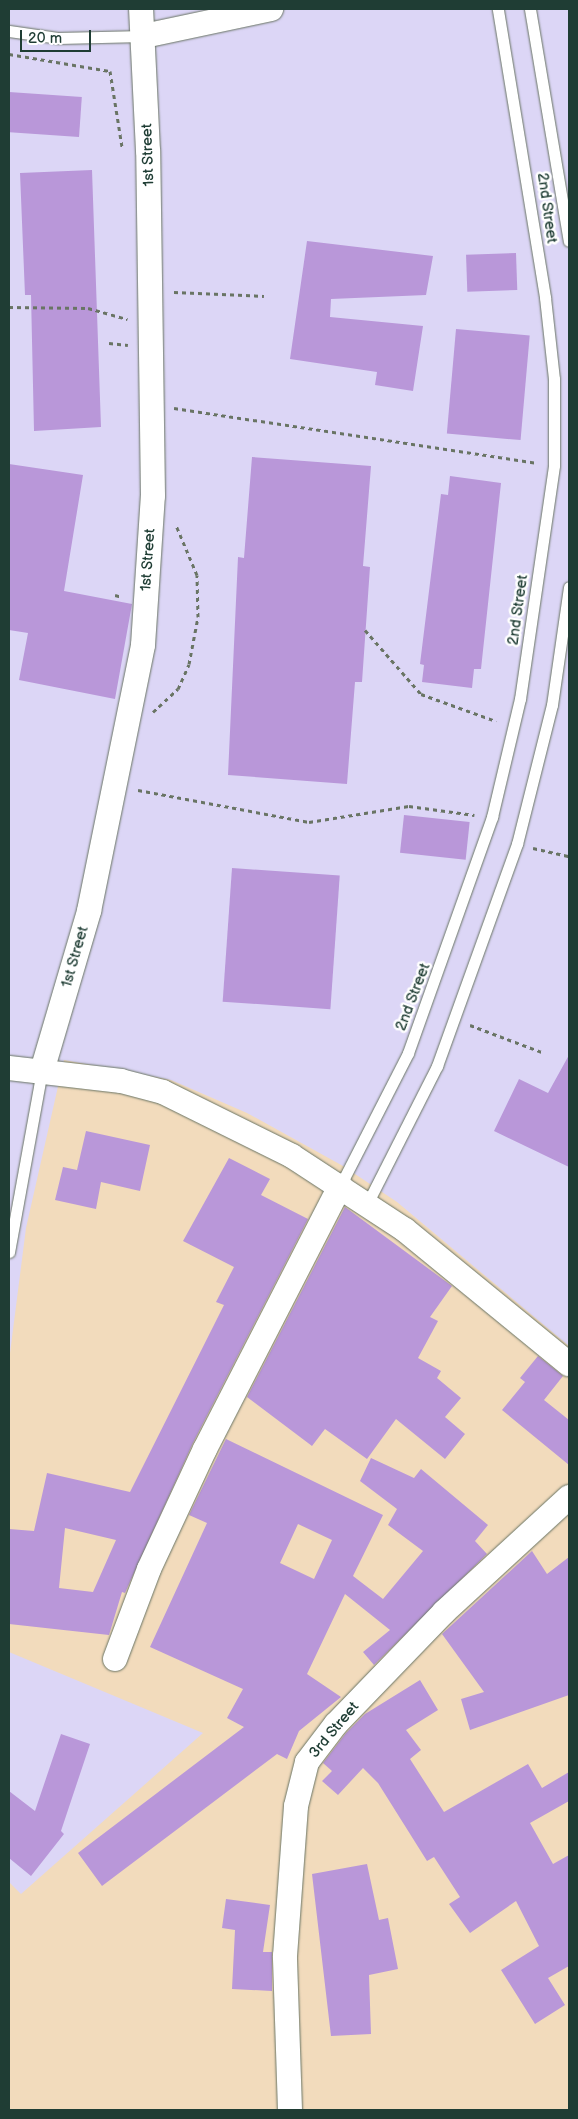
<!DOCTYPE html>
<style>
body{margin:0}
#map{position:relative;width:578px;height:2119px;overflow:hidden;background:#f2dbbc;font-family:"Balsamiq Sans",sans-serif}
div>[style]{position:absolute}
.built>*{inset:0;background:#dcd6f6}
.building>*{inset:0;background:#b997d9;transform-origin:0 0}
.path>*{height:3px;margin-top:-1.5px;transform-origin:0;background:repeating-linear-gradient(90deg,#697464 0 4px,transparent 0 8px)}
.roads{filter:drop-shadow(0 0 1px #697464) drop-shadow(0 0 1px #697464)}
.lane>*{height:11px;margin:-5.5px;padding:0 5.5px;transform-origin:5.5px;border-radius:5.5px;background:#fff}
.street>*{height:24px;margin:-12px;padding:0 12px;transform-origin:12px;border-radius:12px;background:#fff}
span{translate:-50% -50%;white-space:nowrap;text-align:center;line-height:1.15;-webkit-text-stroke:5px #fff;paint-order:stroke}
.street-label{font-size:15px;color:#1f3d34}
.frame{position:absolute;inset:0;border:10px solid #1f3d34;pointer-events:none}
.scale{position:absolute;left:20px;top:30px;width:71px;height:22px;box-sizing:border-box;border:2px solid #1f3d34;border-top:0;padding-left:6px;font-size:15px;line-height:18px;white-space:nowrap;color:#1f3d34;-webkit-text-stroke:4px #fff;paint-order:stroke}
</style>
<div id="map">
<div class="built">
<i style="clip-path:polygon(9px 9px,569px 9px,569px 1346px,397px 1202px,343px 1166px,247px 1113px,171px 1080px,64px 1060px,26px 1228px,9px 1361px)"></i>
<i style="clip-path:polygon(9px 1652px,203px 1733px,21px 1894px,9px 1882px)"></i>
</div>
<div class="building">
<i style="left:9px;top:92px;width:73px;height:40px;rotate:4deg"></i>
<i style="clip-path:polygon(92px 170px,101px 427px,34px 431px,31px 295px,25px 295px,20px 173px)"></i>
<i style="clip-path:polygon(307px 241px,433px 256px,426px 295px,331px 299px,330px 317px,423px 326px,413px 391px,375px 385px,377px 372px,290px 359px)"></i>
<i style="left:516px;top:253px;width:37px;height:50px;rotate:88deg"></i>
<i style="left:456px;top:329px;width:74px;height:105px;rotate:5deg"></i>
<i style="clip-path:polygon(252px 457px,371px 466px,363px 566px,370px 567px,362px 682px,355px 682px,347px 784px,228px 775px,238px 557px,244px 558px)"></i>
<i style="clip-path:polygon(9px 464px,83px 475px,64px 591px,132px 604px,115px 699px,19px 680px,28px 633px,9px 630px)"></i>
<i style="clip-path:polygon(450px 476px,501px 483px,481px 669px,474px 669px,472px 688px,422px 682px,424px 665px,420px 664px,441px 494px,448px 495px)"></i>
<i style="left:404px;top:815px;width:66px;height:38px;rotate:6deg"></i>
<i style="left:232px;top:868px;width:108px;height:134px;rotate:4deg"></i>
<i style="clip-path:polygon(569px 1055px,569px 1167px,494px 1131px,519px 1079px,548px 1093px)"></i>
<i style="clip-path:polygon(86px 1131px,150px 1145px,140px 1191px,101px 1182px,96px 1209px,55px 1200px,63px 1167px,77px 1170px)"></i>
<i style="clip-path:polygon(evenodd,229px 1158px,270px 1179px,261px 1195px,308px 1219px,193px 1443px,125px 1593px,122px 1592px,109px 1635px,9px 1624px,9px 1529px,34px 1531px,47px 1473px,130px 1492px,224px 1305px,216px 1302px,234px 1267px,183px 1241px,229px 1158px,65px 1528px,116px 1540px,93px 1592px,59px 1588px,65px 1528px)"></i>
<i style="clip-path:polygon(345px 1207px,452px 1286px,430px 1317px,438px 1321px,418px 1358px,441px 1371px,437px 1378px,461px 1398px,445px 1417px,465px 1434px,445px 1459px,396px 1419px,367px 1459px,325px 1429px,312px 1446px,247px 1397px)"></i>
<i style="clip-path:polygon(538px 1356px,563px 1376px,544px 1400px,569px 1420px,569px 1465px,502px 1410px,525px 1382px,520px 1378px)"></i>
<i style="clip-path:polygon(evenodd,226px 1439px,383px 1515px,353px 1576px,383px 1599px,423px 1551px,388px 1525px,397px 1509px,360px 1481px,371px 1458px,414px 1478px,421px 1469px,488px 1525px,475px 1541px,487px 1554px,374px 1665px,363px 1652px,390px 1630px,345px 1594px,307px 1674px,341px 1697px,299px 1731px,287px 1759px,277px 1754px,102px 1886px,78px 1853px,244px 1727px,227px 1718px,243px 1689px,150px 1647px,207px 1523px,189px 1515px,226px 1439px,298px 1524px,332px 1540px,314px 1579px,280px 1563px,298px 1524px)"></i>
<i style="clip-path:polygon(532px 1551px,547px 1574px,569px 1557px,569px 1695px,470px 1730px,461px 1699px,484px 1692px,442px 1634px)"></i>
<i style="clip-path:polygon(420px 1680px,438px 1710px,406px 1730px,421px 1750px,410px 1759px,444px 1812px,528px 1764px,542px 1788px,569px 1772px,569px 1801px,530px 1823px,553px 1864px,569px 1855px,569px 1966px,548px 1978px,565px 2005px,535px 2024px,501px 1970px,539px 1946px,516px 1901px,470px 1933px,449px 1904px,460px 1897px,434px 1857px,427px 1861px,378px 1783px,363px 1768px,338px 1795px,322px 1781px,332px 1771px,323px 1763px,346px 1733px,365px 1714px)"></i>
<i style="clip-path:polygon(61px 1734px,90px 1744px,61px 1831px,64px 1834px,31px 1876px,9px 1858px,9px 1791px,35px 1811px)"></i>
<i style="clip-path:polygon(367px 1864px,379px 1920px,388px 1918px,398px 1969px,369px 1975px,371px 2034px,331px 2036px,312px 1874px)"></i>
<i style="clip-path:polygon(226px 1899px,270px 1905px,263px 1952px,272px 1952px,272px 1991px,232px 1989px,235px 1930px,222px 1928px)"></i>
</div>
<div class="path">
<i style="left:9px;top:54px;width:102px;rotate:9.6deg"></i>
<i style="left:110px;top:71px;width:77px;rotate:81deg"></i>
<i style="left:174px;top:292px;width:90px;rotate:2.5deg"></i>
<i style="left:9px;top:307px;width:79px;rotate:0.7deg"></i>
<i style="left:88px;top:308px;width:41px;rotate:15.8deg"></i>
<i style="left:109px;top:343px;width:19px;rotate:6deg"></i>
<i style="left:174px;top:408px;width:366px;rotate:8.6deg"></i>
<i style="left:115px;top:595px;width:7px;rotate:16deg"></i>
<i style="left:365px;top:630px;width:85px;rotate:48.8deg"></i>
<i style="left:421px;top:694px;width:80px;rotate:19.8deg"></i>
<i style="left:153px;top:712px;width:34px;rotate:-43deg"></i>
<i style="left:178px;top:689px;width:27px;rotate:-66deg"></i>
<i style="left:189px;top:664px;width:48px;rotate:-79.2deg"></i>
<i style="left:198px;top:617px;width:42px;rotate:-91.4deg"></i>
<i style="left:197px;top:575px;width:54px;rotate:-112.8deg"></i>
<i style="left:138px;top:790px;width:174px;rotate:10.6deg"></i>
<i style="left:309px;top:822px;width:101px;rotate:-9.1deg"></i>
<i style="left:409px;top:806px;width:66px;rotate:7.9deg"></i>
<i style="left:533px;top:848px;width:37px;rotate:13deg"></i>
<i style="left:470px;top:1025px;width:77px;rotate:20.6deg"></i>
</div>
<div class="roads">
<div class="lane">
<i style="left:530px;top:9px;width:235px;rotate:80.5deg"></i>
<i style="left:9px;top:31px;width:49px;rotate:8.1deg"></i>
<i style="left:58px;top:38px;width:86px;rotate:-1.3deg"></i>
<i style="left:340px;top:1186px;width:149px;rotate:-62.9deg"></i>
<i style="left:408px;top:1053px;width:251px;rotate:-70.4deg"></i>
<i style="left:492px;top:817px;width:121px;rotate:-76.7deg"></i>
<i style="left:520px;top:699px;width:236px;rotate:-81.7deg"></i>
<i style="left:554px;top:465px;width:86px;rotate:-90deg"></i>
<i style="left:554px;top:379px;width:82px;rotate:-96.3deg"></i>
<i style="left:545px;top:297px;width:292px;rotate:-99.3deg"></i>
<i style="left:367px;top:1204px;width:155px;rotate:-63.1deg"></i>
<i style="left:437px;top:1066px;width:236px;rotate:-70.2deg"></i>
<i style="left:517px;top:844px;width:143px;rotate:-75.9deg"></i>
<i style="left:552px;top:705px;width:119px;rotate:-81.8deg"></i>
<i style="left:9px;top:1252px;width:184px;rotate:-79.7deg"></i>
</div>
<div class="street">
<i style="left:144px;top:36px;width:130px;rotate:-12deg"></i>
<i style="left:9px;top:1068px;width:113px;rotate:6.6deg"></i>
<i style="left:121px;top:1081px;width:43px;rotate:14.7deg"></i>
<i style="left:163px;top:1092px;width:144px;rotate:26.4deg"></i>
<i style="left:292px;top:1156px;width:135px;rotate:33.2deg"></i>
<i style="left:405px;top:1230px;width:212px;rotate:39.3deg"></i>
<i style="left:42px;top:1071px;width:167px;rotate:-73.6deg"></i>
<i style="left:89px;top:911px;width:271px;rotate:-78.5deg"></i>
<i style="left:143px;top:645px;width:149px;rotate:-86.2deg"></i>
<i style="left:153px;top:496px;width:345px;rotate:-90.8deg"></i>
<i style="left:148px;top:151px;width:142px;rotate:-92.8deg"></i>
<i style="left:115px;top:1659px;width:96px;rotate:-69.3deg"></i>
<i style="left:149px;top:1569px;width:132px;rotate:-65deg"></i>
<i style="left:205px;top:1449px;width:296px;rotate:-62.8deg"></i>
<i style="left:290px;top:2110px;width:154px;rotate:-91.9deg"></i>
<i style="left:285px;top:1956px;width:150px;rotate:-85.8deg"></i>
<i style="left:296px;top:1806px;width:45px;rotate:-76deg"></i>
<i style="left:307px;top:1762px;width:48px;rotate:-52.7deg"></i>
<i style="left:336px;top:1724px;width:156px;rotate:-46deg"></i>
<i style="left:444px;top:1612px;width:170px;rotate:-42.6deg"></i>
</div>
</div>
<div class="street-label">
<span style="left:148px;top:155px;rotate:-92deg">1st Street</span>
<span style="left:547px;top:208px;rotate:82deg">2nd Street</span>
<span style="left:148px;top:560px;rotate:-86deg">1st Street</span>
<span style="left:518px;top:610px;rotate:-82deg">2nd Street</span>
<span style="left:75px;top:957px;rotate:-74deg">1st Street</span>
<span style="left:413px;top:997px;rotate:-69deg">2nd Street</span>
<span style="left:334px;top:1730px;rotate:-50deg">3rd Street</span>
</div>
<div class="frame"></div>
<div class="scale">20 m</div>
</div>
